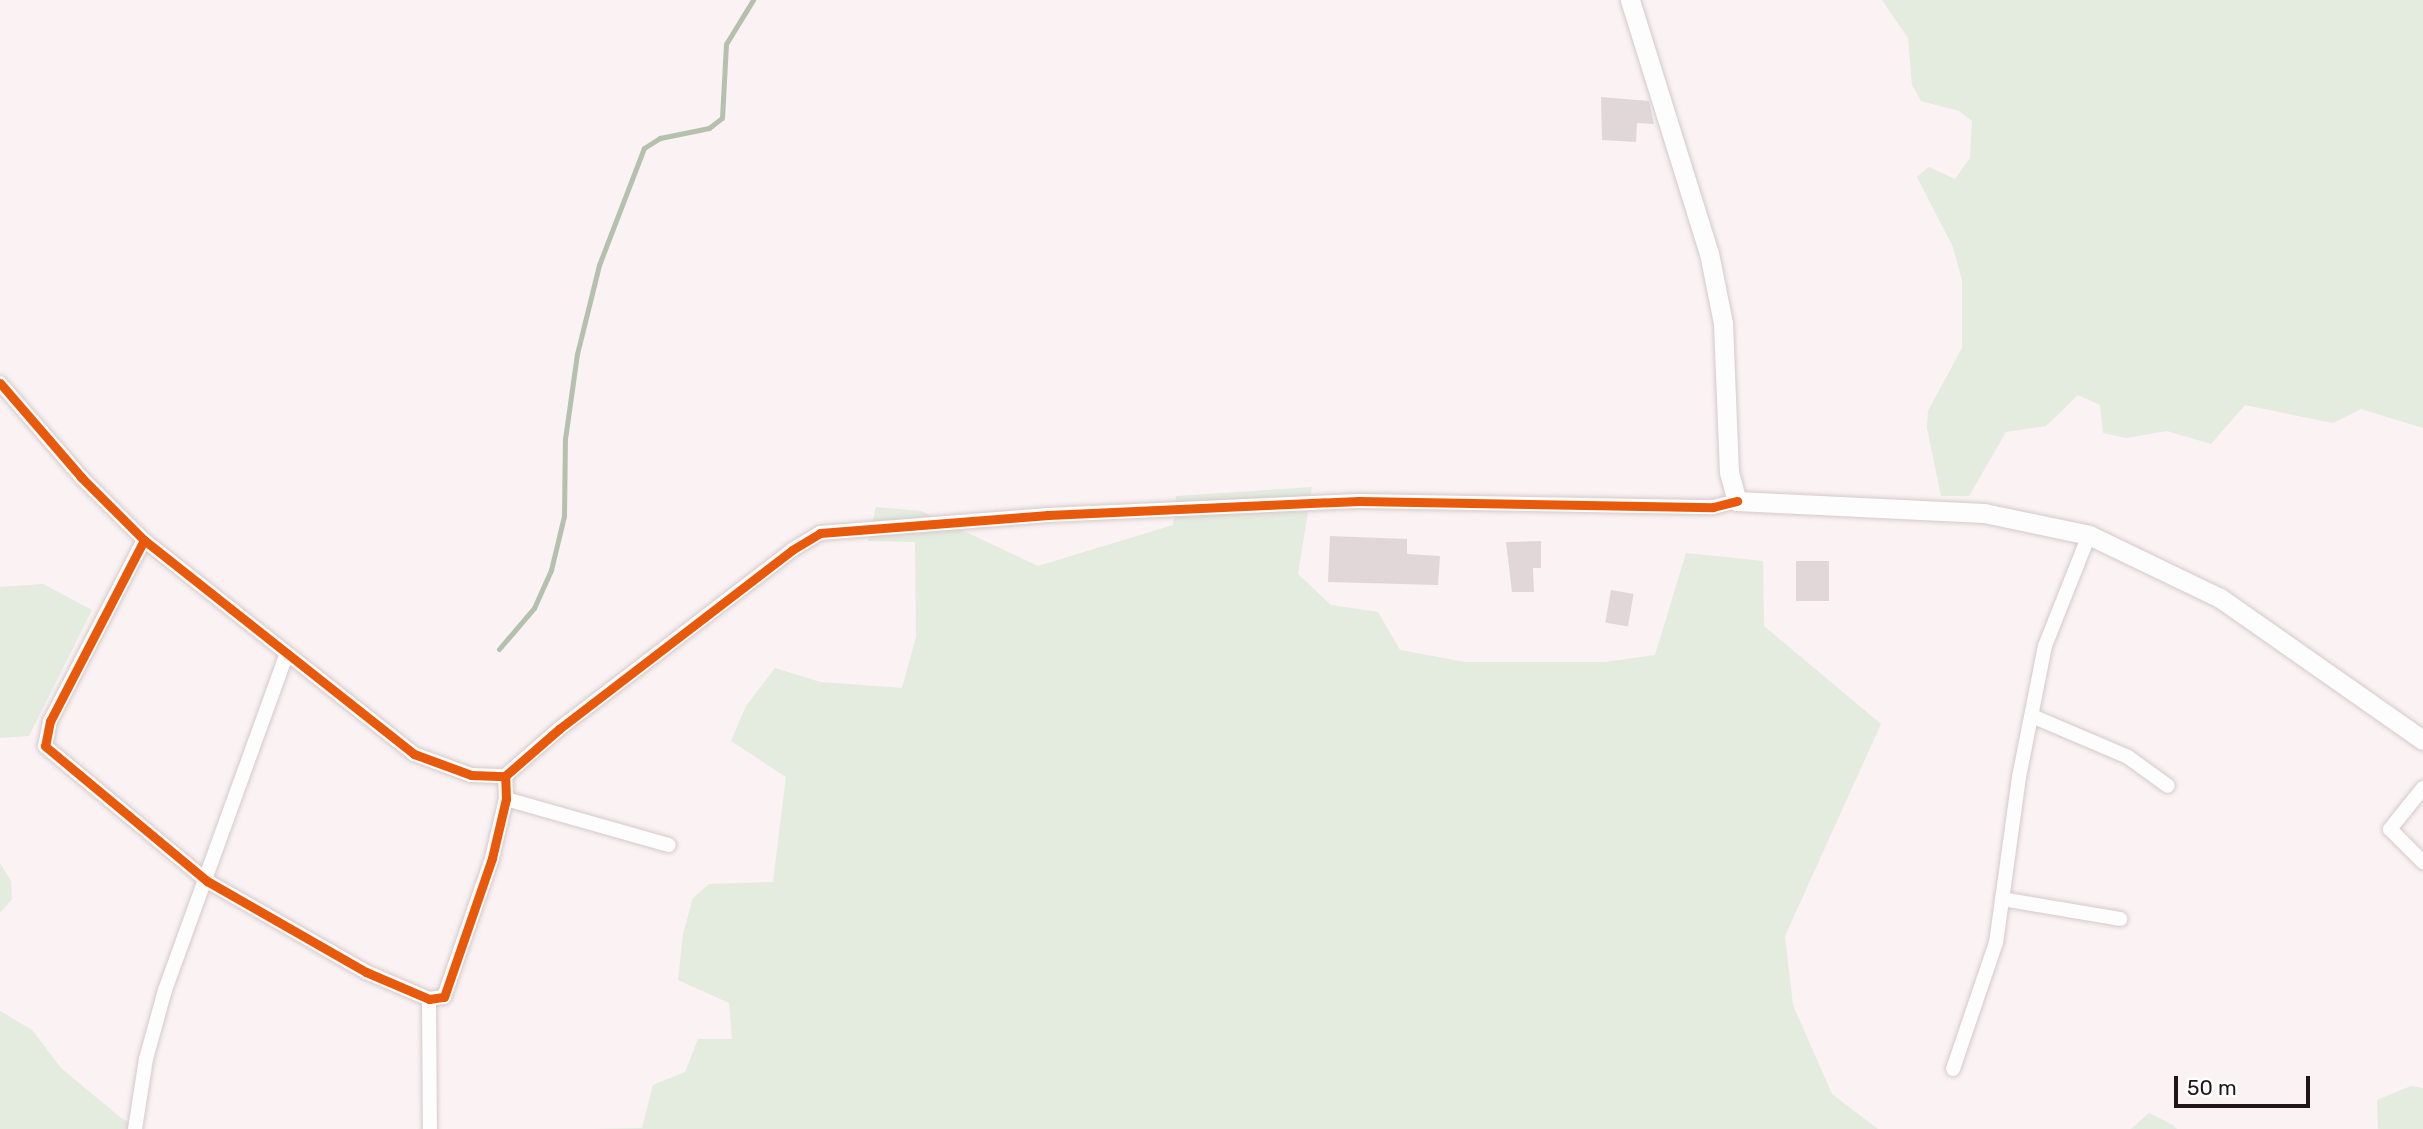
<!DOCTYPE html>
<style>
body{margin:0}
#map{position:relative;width:2423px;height:1129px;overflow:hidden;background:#faf2f3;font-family:Rubik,sans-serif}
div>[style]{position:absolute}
.green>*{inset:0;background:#e4ebdf}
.stream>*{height:5px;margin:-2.5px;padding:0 2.5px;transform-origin:2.5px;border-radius:2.5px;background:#b3c1ad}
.building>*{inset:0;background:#e1d7d9;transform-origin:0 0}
.roads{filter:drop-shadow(0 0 2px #d4c9cc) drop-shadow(0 0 2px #d4c9cc)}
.street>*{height:14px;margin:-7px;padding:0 7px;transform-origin:7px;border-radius:7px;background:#fefdfd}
.secondary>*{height:19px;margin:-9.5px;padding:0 9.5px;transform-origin:9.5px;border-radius:9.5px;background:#fefdfd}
.cycleway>*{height:9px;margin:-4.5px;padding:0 4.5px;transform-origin:4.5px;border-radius:4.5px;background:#e8590c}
span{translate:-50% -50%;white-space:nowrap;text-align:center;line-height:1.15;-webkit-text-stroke:7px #fff;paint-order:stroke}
.scale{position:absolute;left:2174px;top:1076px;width:136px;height:32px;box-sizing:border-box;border:4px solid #221519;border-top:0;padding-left:9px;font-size:21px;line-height:24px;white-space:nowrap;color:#221519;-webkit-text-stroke:5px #fff;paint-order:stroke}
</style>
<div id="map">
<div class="green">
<i style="clip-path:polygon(1882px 0,2423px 0,2423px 428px,2361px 409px,2333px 423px,2245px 405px,2211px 444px,2167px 431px,2126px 438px,2103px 433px,2100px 405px,2078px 395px,2046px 426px,2006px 432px,1969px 496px,1941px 496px,1927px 428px,1928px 411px,1962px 348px,1962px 280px,1953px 247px,1917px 177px,1929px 167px,1955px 179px,1970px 158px,1972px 121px,1959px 111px,1921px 101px,1912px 85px,1908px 38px)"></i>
<i style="clip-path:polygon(1312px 487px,1298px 574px,1331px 605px,1378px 612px,1400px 650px,1465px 662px,1605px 662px,1655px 655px,1686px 553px,1763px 561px,1764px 626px,1881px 724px,1785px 936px,1793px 1005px,1832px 1094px,1878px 1129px,595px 1129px,642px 1128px,653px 1085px,685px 1072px,698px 1039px,732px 1039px,729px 1003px,678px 980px,683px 934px,693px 898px,709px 884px,773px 882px,786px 777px,731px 741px,746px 706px,775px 668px,820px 682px,902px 688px,916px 637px,915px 542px,868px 541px,876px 507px,921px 511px,1038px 566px,1173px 525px,1176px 496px)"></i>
<i style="clip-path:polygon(43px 584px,92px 610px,29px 736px,0 738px,0 587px)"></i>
<i style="clip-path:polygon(0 863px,11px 881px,12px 899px,0 913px)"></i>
<i style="clip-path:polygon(0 1011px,32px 1030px,61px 1068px,121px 1118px,143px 1129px,0 1129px)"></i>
<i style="clip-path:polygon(2411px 1086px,2423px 1088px,2423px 1129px,2378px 1129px,2377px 1100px)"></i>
<i style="clip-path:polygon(2149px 1113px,2173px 1125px,2177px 1129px,2131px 1129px)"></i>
</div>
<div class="stream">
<i style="left:499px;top:649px;width:54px;rotate:-49.5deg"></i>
<i style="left:534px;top:608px;width:42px;rotate:-65.9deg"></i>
<i style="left:551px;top:570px;width:56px;rotate:-76.5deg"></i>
<i style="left:564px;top:516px;width:77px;rotate:-89.3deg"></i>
<i style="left:565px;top:439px;width:86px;rotate:-82deg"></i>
<i style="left:577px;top:354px;width:92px;rotate:-76.1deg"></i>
<i style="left:599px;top:265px;width:125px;rotate:-69deg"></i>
<i style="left:644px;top:148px;width:19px;rotate:-32deg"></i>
<i style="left:660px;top:138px;width:50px;rotate:-11.5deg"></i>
<i style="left:709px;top:128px;width:16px;rotate:-38deg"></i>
<i style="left:722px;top:118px;width:74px;rotate:-86.9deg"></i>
<i style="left:726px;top:44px;width:52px;rotate:-58.5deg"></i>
</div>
<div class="building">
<i style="clip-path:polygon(1601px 97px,1649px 101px,1654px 124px,1637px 123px,1636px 142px,1602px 140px)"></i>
<i style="clip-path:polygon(1330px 536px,1407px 539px,1407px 554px,1440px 556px,1438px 585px,1328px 582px)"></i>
<i style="clip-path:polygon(1541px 541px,1541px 568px,1533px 568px,1534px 592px,1512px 592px,1506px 542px)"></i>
<i style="left:1796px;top:561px;width:33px;height:40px"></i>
<i style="left:1611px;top:590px;width:23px;height:33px;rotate:10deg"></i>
</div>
<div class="roads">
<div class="street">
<i style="left:0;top:383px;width:124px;rotate:49.2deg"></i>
<i style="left:81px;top:477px;width:89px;rotate:45deg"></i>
<i style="left:144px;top:540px;width:345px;rotate:38.4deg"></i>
<i style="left:414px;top:754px;width:61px;rotate:20.2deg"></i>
<i style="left:471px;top:775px;width:34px;rotate:2deg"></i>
<i style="left:505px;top:776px;width:72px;rotate:-41deg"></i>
<i style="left:559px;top:729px;width:294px;rotate:-37.5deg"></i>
<i style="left:792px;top:550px;width:33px;rotate:-31deg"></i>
<i style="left:820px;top:533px;width:229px;rotate:-4.5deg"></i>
<i style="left:1048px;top:515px;width:311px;rotate:-2.6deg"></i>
<i style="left:1359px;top:501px;width:354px;rotate:1deg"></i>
<i style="left:1713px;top:507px;width:25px;rotate:-14deg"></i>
<i style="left:144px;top:540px;width:204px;rotate:117.4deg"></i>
<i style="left:50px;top:721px;width:25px;rotate:101deg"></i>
<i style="left:45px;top:746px;width:211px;rotate:39.8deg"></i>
<i style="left:207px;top:881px;width:183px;rotate:29.8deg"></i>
<i style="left:366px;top:972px;width:69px;rotate:23.2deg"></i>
<i style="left:429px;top:999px;width:15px;rotate:-8deg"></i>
<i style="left:444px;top:997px;width:147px;rotate:-70.9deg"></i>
<i style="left:492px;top:858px;width:61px;rotate:-76.7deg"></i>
<i style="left:506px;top:799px;width:23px;rotate:-92deg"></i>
<i style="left:2032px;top:716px;width:104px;rotate:23.1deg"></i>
<i style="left:2128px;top:757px;width:49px;rotate:35.9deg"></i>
<i style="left:2423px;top:788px;width:53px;rotate:128.8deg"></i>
<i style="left:2390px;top:829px;width:47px;rotate:45deg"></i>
<i style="left:506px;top:799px;width:169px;rotate:15.8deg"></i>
<i style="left:2002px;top:899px;width:120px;rotate:9.6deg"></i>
<i style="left:429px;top:999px;width:130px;rotate:89.6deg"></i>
<i style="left:1953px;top:1069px;width:133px;rotate:-71.2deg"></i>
<i style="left:1996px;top:943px;width:168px;rotate:-82.1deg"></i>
<i style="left:2019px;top:777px;width:134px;rotate:-78.8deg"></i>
<i style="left:2045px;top:646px;width:119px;rotate:-68.4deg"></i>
<i style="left:135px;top:1129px;width:71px;rotate:-81.1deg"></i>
<i style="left:146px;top:1059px;width:72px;rotate:-74.6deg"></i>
<i style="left:165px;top:990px;width:356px;rotate:-70.1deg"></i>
</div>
<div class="secondary">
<i style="left:1630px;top:0;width:265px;rotate:72.7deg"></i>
<i style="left:1709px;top:253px;width:71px;rotate:78.7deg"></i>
<i style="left:1723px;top:323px;width:149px;rotate:87.7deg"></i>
<i style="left:1729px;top:472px;width:30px;rotate:75deg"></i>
<i style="left:1737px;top:501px;width:247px;rotate:2.8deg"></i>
<i style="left:1984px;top:513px;width:107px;rotate:11.8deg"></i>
<i style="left:2089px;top:535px;width:145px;rotate:25.7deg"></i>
<i style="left:2220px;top:598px;width:248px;rotate:35deg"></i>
</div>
</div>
<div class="cycleway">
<i style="left:0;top:383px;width:124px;rotate:49.2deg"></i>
<i style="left:81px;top:477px;width:89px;rotate:45deg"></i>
<i style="left:144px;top:540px;width:345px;rotate:38.4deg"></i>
<i style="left:414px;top:754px;width:61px;rotate:20.2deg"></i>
<i style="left:471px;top:775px;width:34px;rotate:2deg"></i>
<i style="left:505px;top:776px;width:72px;rotate:-41deg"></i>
<i style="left:559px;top:729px;width:294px;rotate:-37.5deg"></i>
<i style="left:792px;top:550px;width:33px;rotate:-31deg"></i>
<i style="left:820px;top:533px;width:229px;rotate:-4.5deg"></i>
<i style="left:1048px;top:515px;width:311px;rotate:-2.6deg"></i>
<i style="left:1359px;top:501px;width:354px;rotate:1deg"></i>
<i style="left:1713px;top:507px;width:25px;rotate:-14deg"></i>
<i style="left:144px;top:540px;width:204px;rotate:117.4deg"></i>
<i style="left:50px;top:721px;width:25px;rotate:101deg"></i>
<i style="left:45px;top:746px;width:211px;rotate:39.8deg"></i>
<i style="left:207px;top:881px;width:183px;rotate:29.8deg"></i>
<i style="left:366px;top:972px;width:69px;rotate:23.2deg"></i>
<i style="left:429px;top:999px;width:15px;rotate:-8deg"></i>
<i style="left:444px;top:997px;width:147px;rotate:-70.9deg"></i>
<i style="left:492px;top:858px;width:61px;rotate:-76.7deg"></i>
<i style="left:506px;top:799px;width:23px;rotate:-92deg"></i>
</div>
<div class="scale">50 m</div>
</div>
